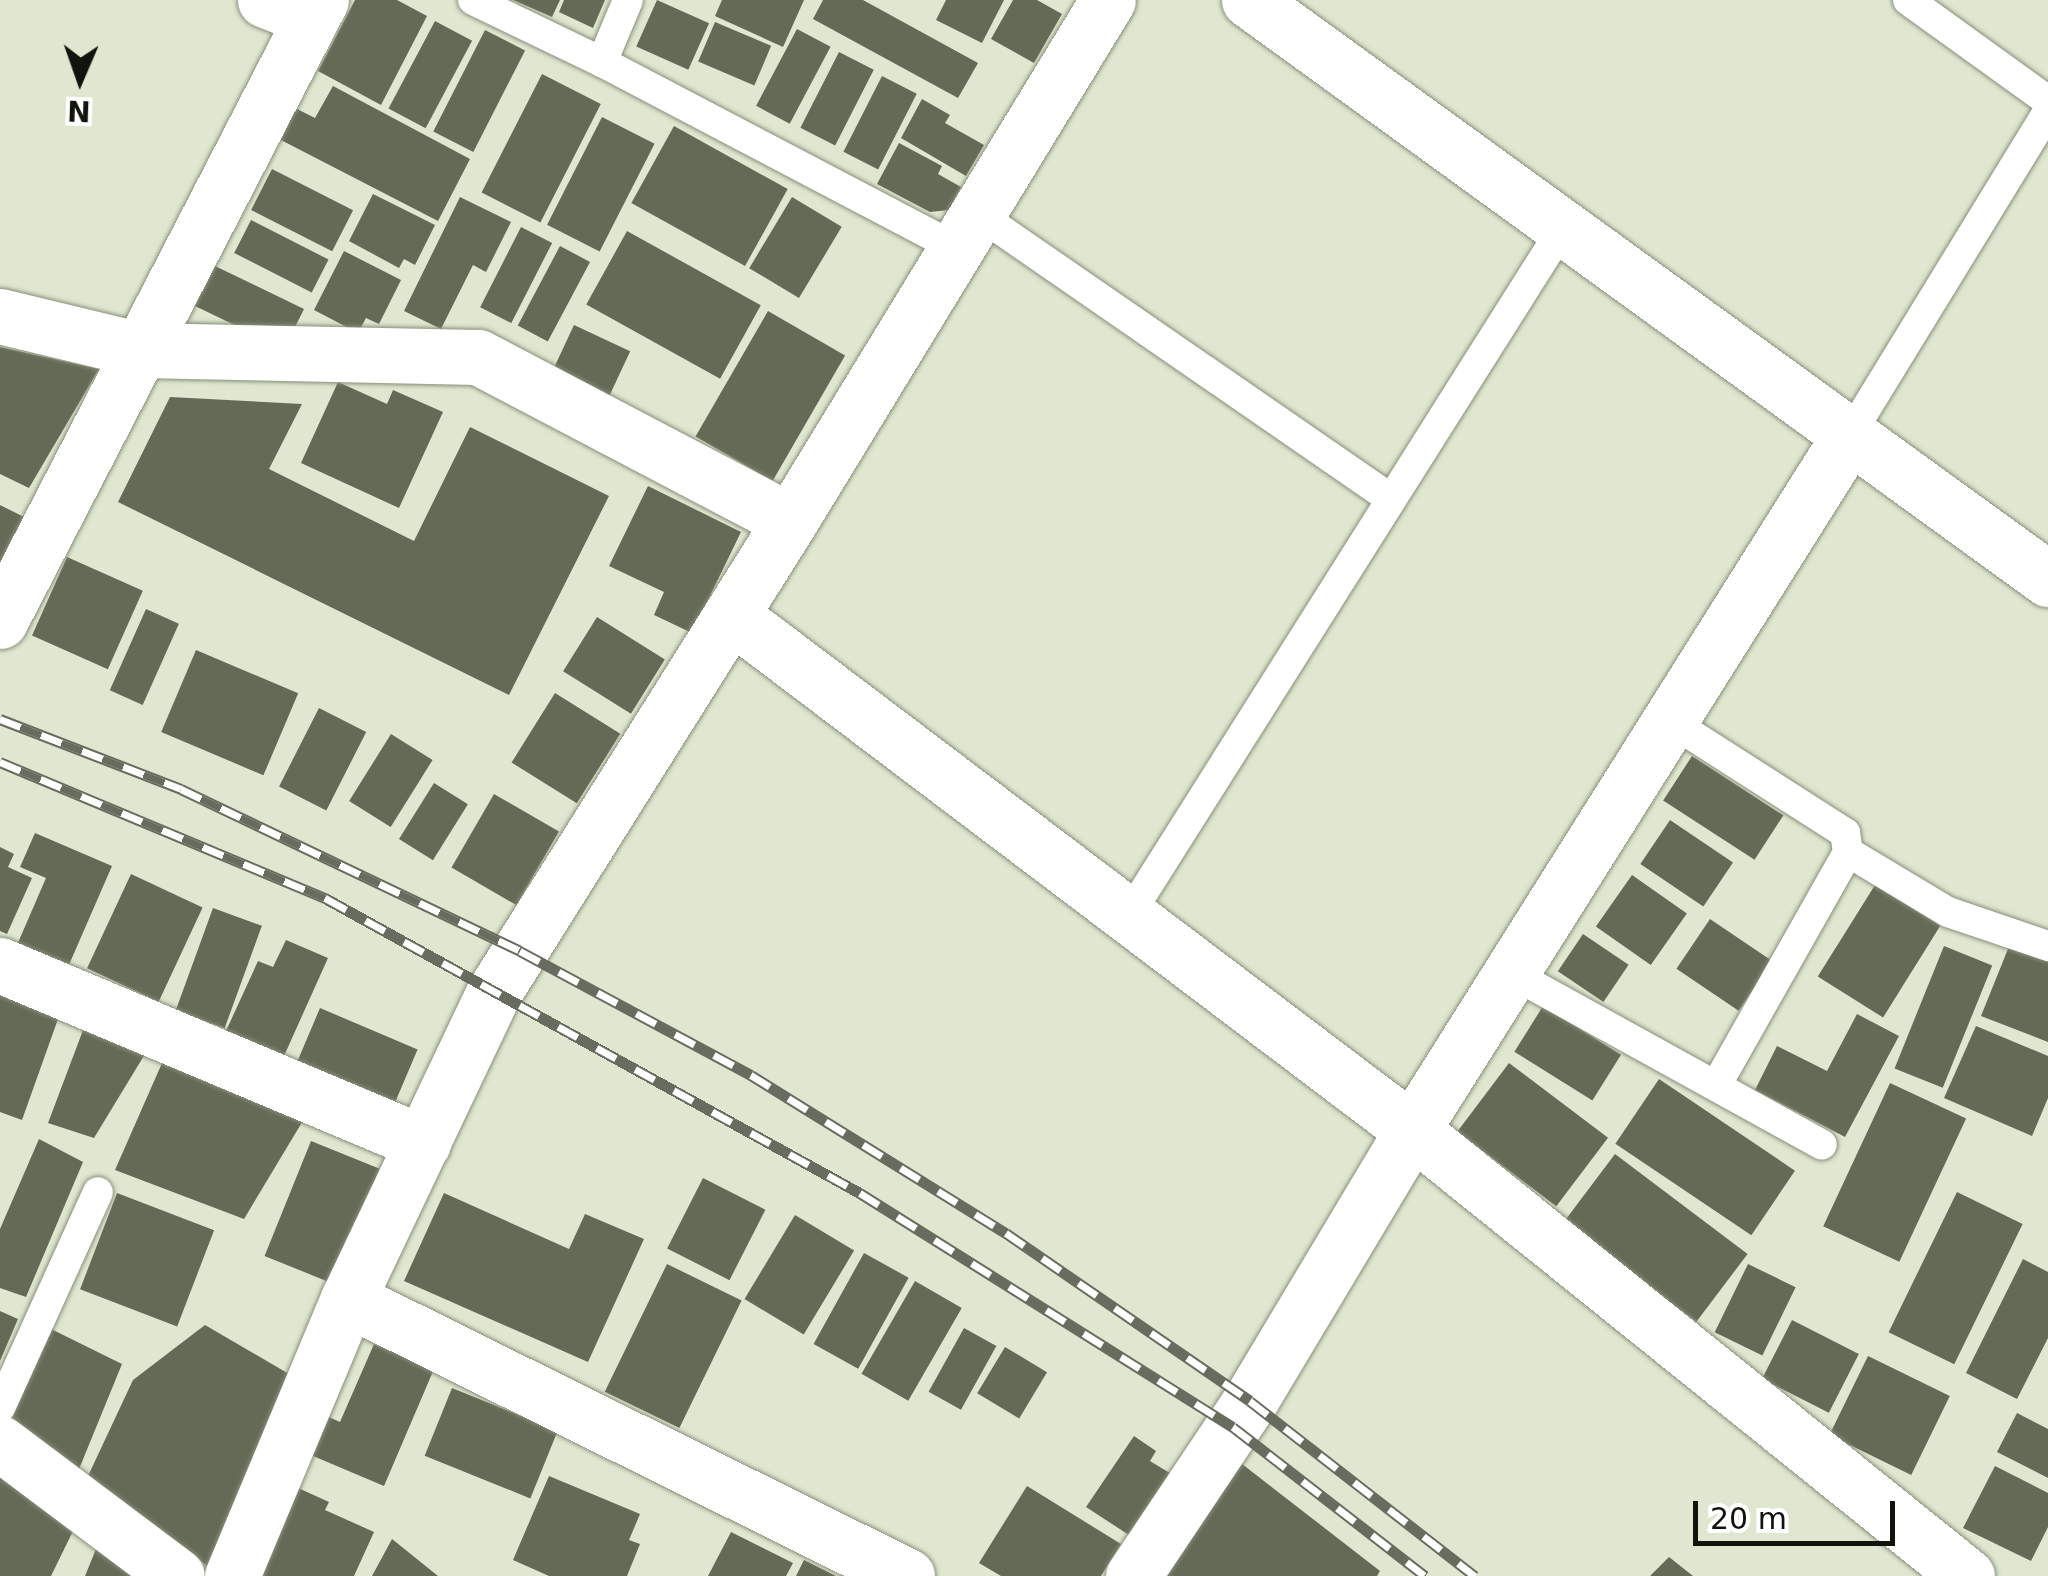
<!DOCTYPE html>
<style>
body{margin:0}
#map{position:relative;width:2048px;height:1576px;overflow:hidden;background:#dfe7d0;font-family:"DejaVu Sans",sans-serif}
div>[style]{position:absolute}
.building>*{inset:0;background:#646a56;transform-origin:0 0}
.roads{filter:drop-shadow(0 0 2px #888f7a) drop-shadow(0 0 2px #888f7a)}
.lane>*{height:30px;margin:-15px;padding:0 15px;transform-origin:15px;border-radius:15px;background:#fff}
.street>*{height:55px;margin:-27.5px;padding:0 27.5px;transform-origin:27.5px;border-radius:27.5px;background:#fff}
.rail>*{height:11px;margin-top:-5.5px;transform-origin:0;background:repeating-linear-gradient(90deg,#fff 0 22px,#676c5e 0 44px);box-sizing:border-box;border-block:2px solid #676c5e}
span{translate:-50% -50%;white-space:nowrap;text-align:center;line-height:1.15;-webkit-text-stroke:10px #fff;paint-order:stroke}
.north{position:absolute;left:30px;top:30px;width:100px;height:100px;-webkit-text-stroke:8px #fff;paint-order:stroke;rotate:182deg;font-size:28px;font-weight:700;line-height:40px;text-align:center;color:#11140c}
.north::after{content:'';display:block;margin:auto;width:35px;height:45px;background:#11140c;clip-path:polygon(50% 0,100% 100%,50% 72%,0 100%)}
.scale{position:absolute;left:1693px;top:1501px;width:202px;height:45px;box-sizing:border-box;border:5px solid #11140c;border-top:0;padding-left:12px;font-size:30px;line-height:35px;white-space:nowrap;color:#11140c;-webkit-text-stroke:8px #fff;paint-order:stroke}
</style>
<div id="map">
<div class="building">
<i style="clip-path:polygon(355px 0,397px 0,427px 16px,381px 105px,318px 71px)"></i>
<i style="clip-path:polygon(513px 0,560px 0,552px 17px)"></i>
<i style="clip-path:polygon(564px 0,605px 0,593px 28px,559px 12px)"></i>
<i style="left:657px;top:0;width:57px;height:51px;rotate:24deg"></i>
<i style="clip-path:polygon(722px 0,804px 0,783px 47px,715px 16px)"></i>
<i style="clip-path:polygon(823px 0,863px 0,978px 63px,958px 98px,813px 19px)"></i>
<i style="clip-path:polygon(946px 0,1004px 0,982px 43px,936px 20px)"></i>
<i style="clip-path:polygon(1013px 0,1037px 0,1062px 14px,1034px 63px,991px 39px)"></i>
<i style="left:435px;top:21px;width:42px;height:99px;rotate:28deg"></i>
<i style="left:715px;top:22px;width:61px;height:43px;rotate:23deg"></i>
<i style="left:797px;top:29px;width:38px;height:87px;rotate:28deg"></i>
<i style="left:485px;top:30px;width:45px;height:114px;rotate:27deg"></i>
<i style="left:839px;top:52px;width:39px;height:85px;rotate:27deg"></i>
<i style="left:542px;top:74px;width:66px;height:133px;rotate:27deg"></i>
<i style="left:882px;top:76px;width:39px;height:85px;rotate:27deg"></i>
<i style="clip-path:polygon(333px 86px,470px 159px,438px 221px,279px 139px,295px 108px,315px 118px)"></i>
<i style="clip-path:polygon(922px 99px,950px 115px,945px 123px,984px 145px,966px 176px,901px 138px)"></i>
<i style="left:602px;top:117px;width:59px;height:121px;rotate:27deg"></i>
<i style="left:674px;top:126px;width:130px;height:88px;rotate:29deg"></i>
<i style="clip-path:polygon(899px 143px,942px 166px,938px 174px,961px 187px,949px 210px,930px 212px,877px 184px)"></i>
<i style="left:272px;top:169px;width:91px;height:46px;rotate:27deg"></i>
<i style="clip-path:polygon(373px 194px,435px 225px,415px 265px,404px 259px,399px 268px,349px 241px)"></i>
<i style="clip-path:polygon(460px 197px,511px 222px,486px 272px,473px 265px,441px 329px,404px 311px)"></i>
<i style="left:792px;top:197px;width:58px;height:83px;rotate:31deg"></i>
<i style="left:251px;top:220px;width:87px;height:37px;rotate:27deg"></i>
<i style="left:521px;top:227px;width:35px;height:90px;rotate:27deg"></i>
<i style="left:627px;top:231px;width:153px;height:84px;rotate:29deg"></i>
<i style="left:560px;top:246px;width:34px;height:90px;rotate:28deg"></i>
<i style="clip-path:polygon(344px 251px,401px 280px,379px 324px,366px 318px,358px 333px,314px 310px)"></i>
<i style="clip-path:polygon(215px 266px,304px 309px,292px 333px,249px 332px,195px 306px)"></i>
<i style="left:768px;top:311px;width:89px;height:145px;rotate:30deg"></i>
<i style="left:574px;top:325px;width:62px;height:55px;rotate:25deg"></i>
<i style="clip-path:polygon(0 347px,99px 369px,29px 488px,0 474px)"></i>
<i style="clip-path:polygon(338px 382px,387px 404px,393px 390px,443px 412px,399px 508px,301px 463px)"></i>
<i style="clip-path:polygon(170px 397px,302px 404px,269px 469px,414px 541px,470px 427px,609px 496px,509px 695px,118px 502px)"></i>
<i style="clip-path:polygon(648px 486px,741px 532px,692px 633px,654px 615px,664px 592px,609px 566px)"></i>
<i style="clip-path:polygon(0 505px,26px 518px,0 565px)"></i>
<i style="left:67px;top:557px;width:83px;height:86px;rotate:24deg"></i>
<i style="left:146px;top:609px;width:36px;height:89px;rotate:24deg"></i>
<i style="left:597px;top:617px;width:80px;height:64px;rotate:32deg"></i>
<i style="left:196px;top:650px;width:111px;height:89px;rotate:23deg"></i>
<i style="left:555px;top:693px;width:77px;height:82px;rotate:32deg"></i>
<i style="left:319px;top:708px;width:53px;height:88px;rotate:27deg"></i>
<i style="left:391px;top:734px;width:49px;height:79px;rotate:32deg"></i>
<i style="left:1692px;top:756px;width:109px;height:53px;rotate:33deg"></i>
<i style="left:434px;top:783px;width:40px;height:66px;rotate:32deg"></i>
<i style="left:494px;top:794px;width:75px;height:85px;rotate:30deg"></i>
<i style="left:1670px;top:820px;width:76px;height:53px;rotate:34deg"></i>
<i style="clip-path:polygon(35px 833px,112px 866px,68px 967px,17px 945px,46px 878px,20px 867px)"></i>
<i style="clip-path:polygon(0 847px,14px 854px,8px 867px,32px 878px,7px 934px,0 931px)"></i>
<i style="left:131px;top:874px;width:79px;height:104px;rotate:25deg"></i>
<i style="left:1632px;top:875px;width:67px;height:63px;rotate:35deg"></i>
<i style="left:1875px;top:885px;width:77px;height:108px;rotate:32deg"></i>
<i style="left:213px;top:908px;width:52px;height:109px;rotate:20deg"></i>
<i style="left:1710px;top:919px;width:75px;height:60px;rotate:34deg"></i>
<i style="left:1583px;top:934px;width:55px;height:45px;rotate:34deg"></i>
<i style="clip-path:polygon(2012px 939px,2048px 954px,2048px 1042px,1981px 1016px)"></i>
<i style="clip-path:polygon(286px 940px,328px 958px,284px 1056px,226px 1031px,258px 961px,273px 967px)"></i>
<i style="left:1944px;top:946px;width:52px;height:132px;rotate:22deg"></i>
<i style="clip-path:polygon(0 985px,58px 1019px,22px 1120px,0 1112px)"></i>
<i style="left:1543px;top:1006px;width:92px;height:54px;rotate:32deg"></i>
<i style="left:320px;top:1008px;width:106px;height:70px;rotate:23deg"></i>
<i style="clip-path:polygon(1857px 1014px,1899px 1036px,1845px 1137px,1755px 1090px,1777px 1046px,1827px 1071px)"></i>
<i style="clip-path:polygon(88px 1017px,145px 1054px,94px 1138px,48px 1123px)"></i>
<i style="clip-path:polygon(1976px 1026px,2048px 1056px,2048px 1098px,2032px 1136px,1944px 1098px)"></i>
<i style="clip-path:polygon(166px 1054px,304px 1119px,244px 1219px,115px 1170px)"></i>
<i style="left:1509px;top:1063px;width:124px;height:86px;rotate:37deg"></i>
<i style="left:1659px;top:1079px;width:164px;height:78px;rotate:34deg"></i>
<i style="left:1890px;top:1083px;width:84px;height:158px;rotate:25deg"></i>
<i style="clip-path:polygon(39px 1139px,83px 1162px,26px 1297px,0 1288px,0 1229px)"></i>
<i style="left:311px;top:1141px;width:74px;height:124px;rotate:22deg"></i>
<i style="left:1615px;top:1154px;width:166px;height:85px;rotate:37deg"></i>
<i style="left:703px;top:1178px;width:70px;height:79px;rotate:27deg"></i>
<i style="left:1957px;top:1192px;width:73px;height:156px;rotate:26deg"></i>
<i style="left:117px;top:1193px;width:104px;height:103px;rotate:21deg"></i>
<i style="clip-path:polygon(444px 1193px,569px 1249px,585px 1214px,644px 1239px,588px 1362px,404px 1281px)"></i>
<i style="left:795px;top:1215px;width:69px;height:98px;rotate:31deg"></i>
<i style="left:864px;top:1253px;width:51px;height:104px;rotate:29deg"></i>
<i style="clip-path:polygon(2023px 1259px,2048px 1272px,2048px 1338px,2017px 1399px,1966px 1373px)"></i>
<i style="left:667px;top:1264px;width:83px;height:142px;rotate:26deg"></i>
<i style="left:1748px;top:1264px;width:53px;height:76px;rotate:26deg"></i>
<i style="left:915px;top:1281px;width:54px;height:107px;rotate:30deg"></i>
<i style="clip-path:polygon(0 1311px,18px 1319px,0 1361px)"></i>
<i style="left:1792px;top:1320px;width:75px;height:66px;rotate:27deg"></i>
<i style="clip-path:polygon(205px 1325px,289px 1374px,219px 1575px,88px 1476px,133px 1380px)"></i>
<i style="clip-path:polygon(47px 1327px,122px 1364px,77px 1474px,6px 1424px)"></i>
<i style="left:964px;top:1328px;width:37px;height:73px;rotate:29deg"></i>
<i style="clip-path:polygon(374px 1344px,434px 1369px,384px 1486px,306px 1453px,322px 1414px,340px 1422px)"></i>
<i style="left:1005px;top:1347px;width:49px;height:54px;rotate:31deg"></i>
<i style="left:1868px;top:1356px;width:91px;height:88px;rotate:26deg"></i>
<i style="left:452px;top:1388px;width:114px;height:73px;rotate:22deg"></i>
<i style="clip-path:polygon(2017px 1413px,2048px 1429px,2048px 1478px,1997px 1452px)"></i>
<i style="clip-path:polygon(1134px 1436px,1156px 1451px,1150px 1461px,1173px 1475px,1132px 1537px,1086px 1507px)"></i>
<i style="clip-path:polygon(1233px 1457px,1380px 1571px,1377px 1576px,1151px 1576px)"></i>
<i style="clip-path:polygon(1995px 1466px,2048px 1493px,2048px 1527px,2031px 1561px,1963px 1528px)"></i>
<i style="clip-path:polygon(549px 1476px,640px 1514px,629px 1540px,640px 1544px,627px 1576px,549px 1576px,513px 1560px)"></i>
<i style="clip-path:polygon(0 1477px,74px 1529px,51px 1576px,0 1576px)"></i>
<i style="clip-path:polygon(1027px 1486px,1121px 1544px,1101px 1576px,1001px 1576px,979px 1563px)"></i>
<i style="clip-path:polygon(296px 1487px,329px 1502px,325px 1510px,374px 1532px,354px 1576px,255px 1576px)"></i>
<i style="clip-path:polygon(731px 1532px,793px 1563px,786px 1576px,708px 1576px)"></i>
<i style="clip-path:polygon(392px 1539px,438px 1576px,372px 1576px)"></i>
<i style="clip-path:polygon(98px 1544px,139px 1576px,85px 1576px)"></i>
<i style="clip-path:polygon(1669px 1557px,1693px 1576px,1650px 1576px)"></i>
<i style="clip-path:polygon(804px 1560px,836px 1576px,796px 1576px)"></i>
</div>
<div class="roads">
<div class="lane">
<i style="left:473px;top:0;width:143px;rotate:25.7deg"></i>
<i style="left:602px;top:62px;width:401px;rotate:27.7deg"></i>
<i style="left:1908px;top:0;width:173px;rotate:35.8deg"></i>
<i style="left:602px;top:62px;width:67px;rotate:-67.2deg"></i>
<i style="left:978px;top:214px;width:502px;rotate:34.61deg"></i>
<i style="left:1851px;top:433px;width:377px;rotate:-58.5deg"></i>
<i style="left:1670px;top:721px;width:208px;rotate:32.6deg"></i>
<i style="left:1845px;top:833px;width:19px;rotate:81deg"></i>
<i style="left:1129px;top:915px;width:815px;rotate:-57.73deg"></i>
<i style="left:1511px;top:973px;width:355px;rotate:28.9deg"></i>
<i style="left:1717px;top:1084px;width:266px;rotate:-60.5deg"></i>
<i style="left:1848px;top:852px;width:117px;rotate:31deg"></i>
<i style="left:1948px;top:912px;width:106px;rotate:18.8deg"></i>
<i style="left:0;top:1408px;width:237px;rotate:-65.6deg"></i>
</div>
<div class="street">
<i style="left:265px;top:0;width:49px;rotate:21.4deg"></i>
<i style="left:1249px;top:0;width:987px;rotate:35.93deg"></i>
<i style="left:0;top:316px;width:145px;rotate:13.6deg"></i>
<i style="left:141px;top:350px;width:337px;rotate:1.2deg"></i>
<i style="left:478px;top:357px;width:352px;rotate:27.7deg"></i>
<i style="left:731px;top:615px;width:854px;rotate:37.1deg"></i>
<i style="left:1412px;top:1130px;width:712px;rotate:38.79deg"></i>
<i style="left:0;top:621px;width:699px;rotate:-62.67deg"></i>
<i style="left:0;top:965px;width:459px;rotate:22.8deg"></i>
<i style="left:348px;top:1299px;width:624px;rotate:26.36deg"></i>
<i style="left:0;top:1443px;width:221px;rotate:36.9deg"></i>
<i style="left:232px;top:1576px;width:300px;rotate:-67.3deg"></i>
<i style="left:348px;top:1299px;width:340px;rotate:-64.6deg"></i>
<i style="left:494px;top:992px;width:556px;rotate:-57.85deg"></i>
<i style="left:790px;top:521px;width:610px;rotate:-58.6deg"></i>
<i style="left:1133px;top:1576px;width:211px;rotate:-56.2deg"></i>
<i style="left:1250px;top:1401px;width:316px;rotate:-59.1deg"></i>
<i style="left:1412px;top:1130px;width:824px;rotate:-57.8deg"></i>
</div>
</div>
<div class="rail">
<i style="left:0;top:719px;width:194px;rotate:21.1deg"></i>
<i style="left:181px;top:789px;width:376px;rotate:25.5deg"></i>
<i style="left:520px;top:951px;width:262px;rotate:28.2deg"></i>
<i style="left:751px;top:1075px;width:300px;rotate:31.8deg"></i>
<i style="left:1006px;top:1233px;width:296px;rotate:34.5deg"></i>
<i style="left:1250px;top:1401px;width:285px;rotate:37.9deg"></i>
<i style="left:0;top:762px;width:355px;rotate:22.7deg"></i>
<i style="left:327px;top:899px;width:609px;rotate:28.88deg"></i>
<i style="left:860px;top:1193px;width:440px;rotate:32.1deg"></i>
<i style="left:1233px;top:1427px;width:243px;rotate:37.8deg"></i>
</div>
<div class="north">N</div>
<div class="scale">20 m</div>
</div>
